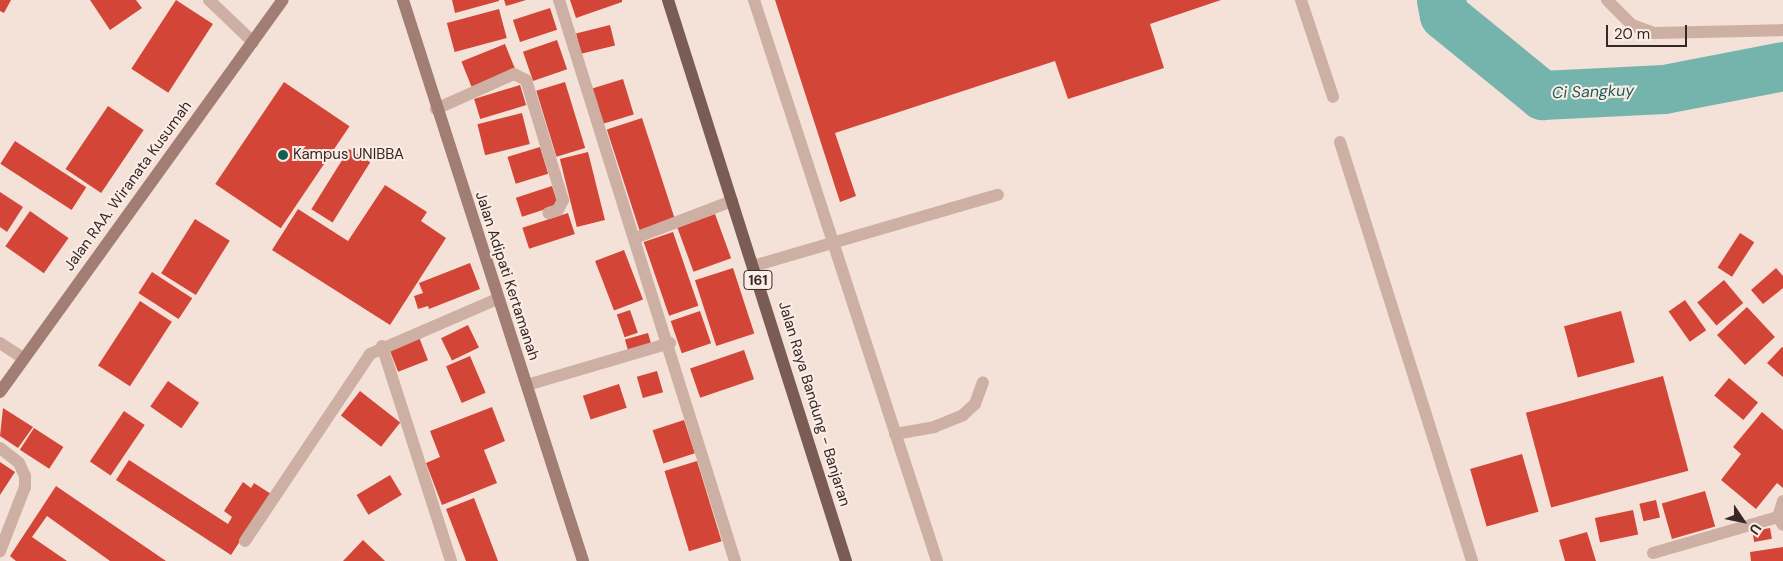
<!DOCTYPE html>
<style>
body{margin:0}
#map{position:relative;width:1783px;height:561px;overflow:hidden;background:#f4e2d8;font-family:"DM Sans",sans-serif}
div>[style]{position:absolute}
.river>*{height:49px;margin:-24.5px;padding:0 24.5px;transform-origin:24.5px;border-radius:24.5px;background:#74b4ad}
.building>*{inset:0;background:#d34537;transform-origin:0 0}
.lane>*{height:12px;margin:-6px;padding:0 6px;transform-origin:6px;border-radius:6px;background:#cdb0a3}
.street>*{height:12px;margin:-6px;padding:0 6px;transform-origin:6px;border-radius:6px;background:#cdb0a3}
.secondary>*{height:12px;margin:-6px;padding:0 6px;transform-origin:6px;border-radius:6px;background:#a17d74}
.primary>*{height:12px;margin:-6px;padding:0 6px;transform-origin:6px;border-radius:6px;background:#7b5c55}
.dots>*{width:14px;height:14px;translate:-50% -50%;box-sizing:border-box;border:2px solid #fbede5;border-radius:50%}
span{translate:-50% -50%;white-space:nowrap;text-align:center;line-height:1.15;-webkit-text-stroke:4px #fbede5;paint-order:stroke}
.shield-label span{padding:1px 4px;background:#fbede5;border:1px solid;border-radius:4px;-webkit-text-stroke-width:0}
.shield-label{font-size:14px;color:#372826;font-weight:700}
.poi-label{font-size:15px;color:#372826}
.left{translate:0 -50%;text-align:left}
.street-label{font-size:15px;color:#372826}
.water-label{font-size:16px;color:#175d57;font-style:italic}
.north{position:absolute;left:1718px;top:496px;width:50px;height:50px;-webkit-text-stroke:4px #fbede5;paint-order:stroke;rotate:124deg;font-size:14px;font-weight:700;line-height:20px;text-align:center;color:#372826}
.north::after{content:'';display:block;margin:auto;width:18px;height:22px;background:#372826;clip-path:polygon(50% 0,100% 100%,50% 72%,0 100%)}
.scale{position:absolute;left:1606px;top:25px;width:81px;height:22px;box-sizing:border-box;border:2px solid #372826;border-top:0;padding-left:6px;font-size:15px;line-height:18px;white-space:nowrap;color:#372826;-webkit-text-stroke:4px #fbede5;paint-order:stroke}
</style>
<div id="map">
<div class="river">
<i style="left:1441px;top:0;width:15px;rotate:79deg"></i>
<i style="left:1444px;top:15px;width:127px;rotate:39.2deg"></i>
<i style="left:1542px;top:95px;width:122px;rotate:-2.8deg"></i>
<i style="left:1664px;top:89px;width:121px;rotate:-10.9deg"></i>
</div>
<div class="building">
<i style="clip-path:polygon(0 0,11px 0,4px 13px,0 11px)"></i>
<i style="clip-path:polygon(90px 0,136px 0,142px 8px,110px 30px)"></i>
<i style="left:176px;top:0;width:44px;height:82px;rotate:33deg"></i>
<i style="clip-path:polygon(452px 0,499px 0,499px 1px,455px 13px)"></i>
<i style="clip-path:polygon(504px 0,526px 0,506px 6px)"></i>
<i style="clip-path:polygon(570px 0,622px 0,622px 2px,576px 18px)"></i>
<i style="clip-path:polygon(775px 0,1221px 0,1150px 24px,1164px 68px,1068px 99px,1055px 61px,835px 133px,856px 196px,840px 202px)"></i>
<i style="left:550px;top:8px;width:23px;height:39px;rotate:72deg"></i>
<i style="left:499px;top:9px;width:30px;height:54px;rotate:75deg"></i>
<i style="left:610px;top:25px;width:21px;height:35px;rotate:76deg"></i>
<i style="left:557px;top:40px;width:31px;height:36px;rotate:71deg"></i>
<i style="left:505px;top:44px;width:27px;height:47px;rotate:68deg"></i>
<i style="left:623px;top:79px;width:37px;height:33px;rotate:73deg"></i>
<i style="left:284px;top:82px;width:79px;height:123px;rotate:34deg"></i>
<i style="left:565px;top:82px;width:69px;height:30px;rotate:73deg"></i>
<i style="left:520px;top:85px;width:21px;height:48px;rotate:73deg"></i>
<i style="left:108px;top:106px;width:43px;height:76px;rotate:34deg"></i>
<i style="left:522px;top:113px;width:32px;height:46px;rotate:76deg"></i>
<i style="left:642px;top:118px;width:106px;height:37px;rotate:72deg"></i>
<i style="left:15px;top:141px;width:85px;height:27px;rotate:33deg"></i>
<i style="left:540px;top:147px;width:28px;height:34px;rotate:73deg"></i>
<i style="left:349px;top:149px;width:25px;height:71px;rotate:32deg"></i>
<i style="left:588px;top:152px;width:70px;height:29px;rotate:76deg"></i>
<i style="clip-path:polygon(385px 185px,427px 212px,421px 221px,446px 238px,390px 325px,272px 250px,298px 209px,348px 241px)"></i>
<i style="left:552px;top:186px;width:20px;height:38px;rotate:72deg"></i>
<i style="clip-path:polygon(0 192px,23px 207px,7px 232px,0 227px)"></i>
<i style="left:30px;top:211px;width:47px;height:43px;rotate:35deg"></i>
<i style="left:568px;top:213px;width:22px;height:48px;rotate:72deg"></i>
<i style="left:715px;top:214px;width:47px;height:40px;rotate:70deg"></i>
<i style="left:195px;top:219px;width:41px;height:64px;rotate:32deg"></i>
<i style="left:673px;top:232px;width:78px;height:31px;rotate:71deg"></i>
<i style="left:1740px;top:233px;width:17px;height:41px;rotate:33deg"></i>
<i style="left:624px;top:250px;width:53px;height:31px;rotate:69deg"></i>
<i style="clip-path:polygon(470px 263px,480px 289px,429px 309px,428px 306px,418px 309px,414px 296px,423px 293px,419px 283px)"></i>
<i style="left:733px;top:268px;width:69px;height:40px;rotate:72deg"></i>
<i style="clip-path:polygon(1776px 268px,1783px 276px,1783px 288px,1763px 304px,1751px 290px)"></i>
<i style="left:152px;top:272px;width:48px;height:25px;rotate:33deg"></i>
<i style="left:1724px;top:280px;width:30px;height:35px;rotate:50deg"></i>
<i style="left:1685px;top:300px;width:37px;height:20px;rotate:55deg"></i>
<i style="left:140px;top:301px;width:38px;height:77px;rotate:33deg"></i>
<i style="left:1747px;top:307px;width:41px;height:41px;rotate:47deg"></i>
<i style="left:630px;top:310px;width:24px;height:14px;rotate:71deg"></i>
<i style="left:700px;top:311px;width:34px;height:31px;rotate:71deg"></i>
<i style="left:1621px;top:311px;width:53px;height:59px;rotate:75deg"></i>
<i style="left:468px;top:325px;width:25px;height:30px;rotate:64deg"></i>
<i style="left:648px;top:333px;width:15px;height:24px;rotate:74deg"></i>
<i style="left:419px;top:337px;width:25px;height:32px;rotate:69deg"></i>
<i style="clip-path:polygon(1782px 347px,1783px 348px,1783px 377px,1767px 363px)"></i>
<i style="left:744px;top:350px;width:31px;height:57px;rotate:71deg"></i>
<i style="left:470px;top:356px;width:40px;height:26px;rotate:67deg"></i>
<i style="left:657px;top:371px;width:22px;height:21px;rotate:74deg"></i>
<i style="left:1663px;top:376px;width:98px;height:142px;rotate:75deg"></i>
<i style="left:1729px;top:378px;width:38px;height:23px;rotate:40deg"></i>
<i style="left:168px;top:381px;width:38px;height:31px;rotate:35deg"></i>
<i style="left:619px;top:384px;width:25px;height:38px;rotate:72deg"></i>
<i style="left:360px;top:391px;width:51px;height:31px;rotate:38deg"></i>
<i style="clip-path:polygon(492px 407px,505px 441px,484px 450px,497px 483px,442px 505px,426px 463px,440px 457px,430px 431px)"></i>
<i style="clip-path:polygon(3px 408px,33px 427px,18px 448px,0 436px)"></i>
<i style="left:124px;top:411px;width:25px;height:61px;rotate:34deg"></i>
<i style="clip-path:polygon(1762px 412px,1783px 430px,1783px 488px,1777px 483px,1756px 509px,1721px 480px,1741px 454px,1733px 447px)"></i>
<i style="left:684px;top:420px;width:35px;height:33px;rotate:72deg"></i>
<i style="left:34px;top:428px;width:35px;height:26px;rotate:33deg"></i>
<i style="left:1522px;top:454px;width:60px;height:54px;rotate:74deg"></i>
<i style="clip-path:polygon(129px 460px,228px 524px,232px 517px,224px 511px,243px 482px,251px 488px,254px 483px,271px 494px,231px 555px,116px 480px)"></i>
<i style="left:697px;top:461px;width:84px;height:34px;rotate:73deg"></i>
<i style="clip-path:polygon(0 462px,15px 472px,0 495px)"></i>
<i style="left:390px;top:475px;width:23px;height:39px;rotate:59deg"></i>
<i style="clip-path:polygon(56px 486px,166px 561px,110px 561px,47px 516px,32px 537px,67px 561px,16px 561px,10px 556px)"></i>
<i style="left:1705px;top:491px;width:37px;height:45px;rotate:74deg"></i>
<i style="clip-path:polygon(474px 498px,498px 561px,466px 561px,446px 509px)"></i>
<i style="left:1656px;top:500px;width:18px;height:17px;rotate:77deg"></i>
<i style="left:1633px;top:510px;width:25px;height:39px;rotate:78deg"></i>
<i style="left:1770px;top:528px;width:11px;height:18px;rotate:80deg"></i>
<i style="clip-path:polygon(1587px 532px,1596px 561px,1565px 561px,1559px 540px)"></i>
<i style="clip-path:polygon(363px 540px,385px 561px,343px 561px)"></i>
<i style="clip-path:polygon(1783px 547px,1783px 561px,1751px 561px,1750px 552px)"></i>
</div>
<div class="lane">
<i style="left:754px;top:0;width:590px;rotate:71.93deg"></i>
<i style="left:1301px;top:0;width:102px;rotate:71.7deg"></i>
<i style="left:1340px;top:142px;width:439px;rotate:72.5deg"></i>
<i style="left:753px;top:266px;width:255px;rotate:-16.2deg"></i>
<i style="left:895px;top:434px;width:40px;rotate:-10deg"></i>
<i style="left:934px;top:427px;width:31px;rotate:-22deg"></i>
<i style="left:963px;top:415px;width:16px;rotate:-43deg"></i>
<i style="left:975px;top:404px;width:23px;rotate:-70deg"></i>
</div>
<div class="street">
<i style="left:209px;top:0;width:61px;rotate:43.7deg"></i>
<i style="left:559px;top:0;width:588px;rotate:72.58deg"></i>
<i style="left:1607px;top:0;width:35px;rotate:45deg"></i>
<i style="left:1632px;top:25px;width:23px;rotate:20deg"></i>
<i style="left:1654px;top:33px;width:129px;rotate:-1.3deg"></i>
<i style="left:436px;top:109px;width:85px;rotate:-24.2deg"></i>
<i style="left:514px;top:74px;width:13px;rotate:27deg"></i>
<i style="left:526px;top:80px;width:126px;rotate:72.9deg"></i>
<i style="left:563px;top:200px;width:11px;rotate:117deg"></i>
<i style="left:558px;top:210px;width:10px;rotate:163deg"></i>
<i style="left:635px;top:238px;width:104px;rotate:-20.9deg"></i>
<i style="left:0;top:343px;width:27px;rotate:33deg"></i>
<i style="left:382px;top:346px;width:226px;rotate:72.2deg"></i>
<i style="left:527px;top:385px;width:149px;rotate:-16.4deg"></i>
<i style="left:670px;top:343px;width:3px;rotate:162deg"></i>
<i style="left:0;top:448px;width:24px;rotate:38deg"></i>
<i style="left:19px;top:463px;width:14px;rotate:65deg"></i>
<i style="left:25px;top:476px;width:11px;rotate:90deg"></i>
<i style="left:25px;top:487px;width:69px;rotate:111.3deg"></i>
<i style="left:1783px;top:501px;width:17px;rotate:107deg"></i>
<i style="left:1778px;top:517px;width:9px;rotate:58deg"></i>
<i style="left:245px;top:541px;width:225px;rotate:-56.2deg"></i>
<i style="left:370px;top:354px;width:138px;rotate:-23.4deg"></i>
<i style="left:1653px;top:553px;width:130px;rotate:-16.1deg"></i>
</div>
<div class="secondary">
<i style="left:403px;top:0;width:589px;rotate:72.21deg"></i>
<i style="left:0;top:392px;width:483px;rotate:-54.2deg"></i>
</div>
<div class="primary">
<i style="left:668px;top:0;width:589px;rotate:72.4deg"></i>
</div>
<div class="dots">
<i style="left:283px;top:155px;background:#175d57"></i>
</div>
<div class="shield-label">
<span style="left:758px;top:280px">161</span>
</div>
<div class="poi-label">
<span class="left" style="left:293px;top:155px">Kampus UNIBBA</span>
</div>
<div class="street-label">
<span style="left:128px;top:186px;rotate:-54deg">Jalan RAA. Wiranata Kusumah</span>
<span style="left:507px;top:276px;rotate:72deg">Jalan Adipati Kertamanah</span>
<span style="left:814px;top:404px;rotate:73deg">Jalan Raya Bandung - Banjaran</span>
</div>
<div class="water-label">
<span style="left:1593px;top:92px;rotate:-2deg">Ci Sangkuy</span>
</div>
<div class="north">U</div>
<div class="scale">20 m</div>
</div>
